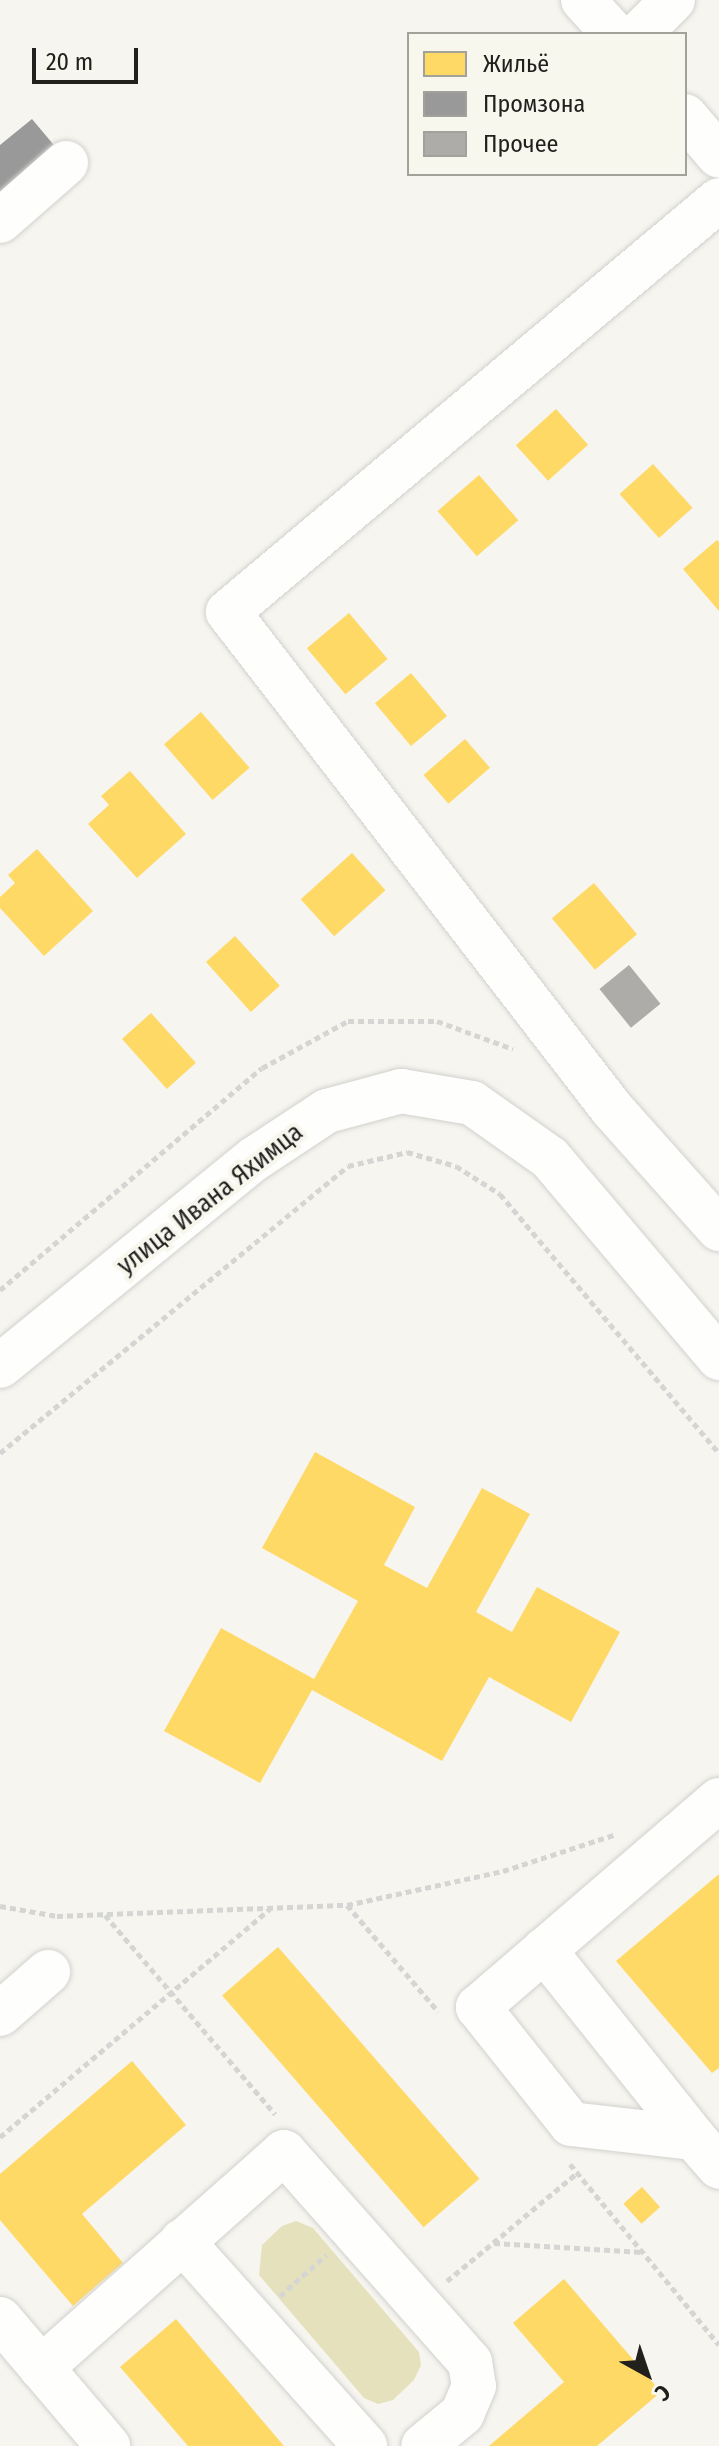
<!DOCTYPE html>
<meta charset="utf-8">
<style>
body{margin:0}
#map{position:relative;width:719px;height:2446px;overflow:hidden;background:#f6f5f0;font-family:"Fira Sans Condensed",sans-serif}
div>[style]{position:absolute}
.green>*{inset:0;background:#e6e1bd}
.homes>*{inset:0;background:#ffd966;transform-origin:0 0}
.industry>*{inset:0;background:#999}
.building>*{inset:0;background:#adaca8;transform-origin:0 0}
.path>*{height:5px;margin-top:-2.5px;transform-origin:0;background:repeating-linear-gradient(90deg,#d5d5d3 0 6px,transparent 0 10px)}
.roads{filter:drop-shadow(0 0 2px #d2d1cd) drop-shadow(0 0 2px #d2d1cd)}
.minor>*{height:44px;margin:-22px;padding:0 22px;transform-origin:22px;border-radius:22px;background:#fefefd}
span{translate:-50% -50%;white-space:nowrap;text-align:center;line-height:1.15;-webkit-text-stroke:8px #f8f7ee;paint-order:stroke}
.street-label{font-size:26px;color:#21201d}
.legend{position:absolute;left:407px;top:32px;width:280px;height:144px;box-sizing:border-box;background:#f8f7ee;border:2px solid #a2a19a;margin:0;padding:10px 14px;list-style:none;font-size:24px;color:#21201d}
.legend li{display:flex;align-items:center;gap:16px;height:40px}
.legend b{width:40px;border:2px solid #a2a19a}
.north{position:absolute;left:607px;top:2334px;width:80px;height:80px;-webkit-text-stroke:6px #f8f7ee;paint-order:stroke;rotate:140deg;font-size:22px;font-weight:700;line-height:32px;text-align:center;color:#21201d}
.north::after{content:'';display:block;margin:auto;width:28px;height:36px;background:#21201d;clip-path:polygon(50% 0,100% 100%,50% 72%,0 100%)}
.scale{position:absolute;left:32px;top:48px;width:106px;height:36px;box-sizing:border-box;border:4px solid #21201d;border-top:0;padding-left:10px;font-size:24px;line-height:28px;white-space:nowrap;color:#21201d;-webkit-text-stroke:6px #f8f7ee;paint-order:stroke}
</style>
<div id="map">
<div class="green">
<i style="clip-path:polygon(296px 2221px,313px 2228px,419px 2352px,421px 2365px,414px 2380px,393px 2400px,378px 2404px,364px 2398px,259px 2275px,262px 2245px,282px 2226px)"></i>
</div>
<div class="homes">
<i style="left:556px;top:409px;width:48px;height:54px;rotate:48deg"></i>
<i style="left:653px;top:464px;width:59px;height:45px;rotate:48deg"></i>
<i style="left:479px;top:475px;width:60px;height:55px;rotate:49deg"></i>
<i style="clip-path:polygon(717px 540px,719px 542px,719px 611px,683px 569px)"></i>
<i style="left:349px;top:613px;width:60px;height:55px;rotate:50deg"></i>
<i style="left:411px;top:673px;width:56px;height:47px;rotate:50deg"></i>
<i style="left:201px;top:712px;width:74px;height:49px;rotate:49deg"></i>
<i style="left:465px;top:739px;width:38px;height:55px;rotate:49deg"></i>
<i style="clip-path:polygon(130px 771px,186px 834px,137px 878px,88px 824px,109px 805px,101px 796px)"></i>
<i style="clip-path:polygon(37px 849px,93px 911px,44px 956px,0 908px,0 897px,15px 883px,8px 875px)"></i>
<i style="left:352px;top:853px;width:50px;height:69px;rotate:48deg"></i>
<i style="left:594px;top:883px;width:67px;height:55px;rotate:50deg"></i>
<i style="left:235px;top:936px;width:67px;height:39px;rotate:48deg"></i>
<i style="left:151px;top:1013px;width:67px;height:39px;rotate:48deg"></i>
<i style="clip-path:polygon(315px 1452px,415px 1507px,384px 1565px,427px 1588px,482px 1488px,530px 1514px,476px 1612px,512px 1632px,537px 1587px,620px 1632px,571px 1722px,489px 1677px,442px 1761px,312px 1690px,260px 1783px,164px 1731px,221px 1628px,314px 1679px,358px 1601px,262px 1548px)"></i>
<i style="clip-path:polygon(719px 1874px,719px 2068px,712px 2073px,616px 1961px)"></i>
<i style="left:278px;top:1947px;width:307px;height:74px;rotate:49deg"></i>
<i style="clip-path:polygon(132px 2061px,186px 2125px,82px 2214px,123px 2263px,73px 2306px,0 2220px,0 2174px)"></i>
<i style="left:642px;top:2187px;width:27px;height:25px;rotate:48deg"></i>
<i style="clip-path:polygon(564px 2279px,661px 2392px,597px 2446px,489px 2446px,564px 2382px,513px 2323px)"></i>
<i style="clip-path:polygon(176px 2319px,284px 2446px,188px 2446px,120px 2367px)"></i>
</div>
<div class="industry">
<i style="clip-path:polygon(32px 119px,58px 150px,0 199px,0 145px)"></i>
</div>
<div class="building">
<i style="left:629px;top:965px;width:50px;height:38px;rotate:51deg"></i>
</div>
<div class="path">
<i style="left:0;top:1290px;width:343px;rotate:-40.3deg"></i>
<i style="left:262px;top:1068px;width:98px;rotate:-28.7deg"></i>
<i style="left:348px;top:1021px;width:89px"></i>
<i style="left:437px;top:1021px;width:81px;rotate:20.2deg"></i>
<i style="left:0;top:1453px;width:451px;rotate:-39.5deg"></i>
<i style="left:348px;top:1166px;width:61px;rotate:-13.3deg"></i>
<i style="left:407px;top:1152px;width:51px;rotate:15.9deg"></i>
<i style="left:456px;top:1166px;width:52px;rotate:32.5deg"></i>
<i style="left:500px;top:1194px;width:339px;rotate:49.8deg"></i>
<i style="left:347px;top:1905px;width:140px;rotate:49.4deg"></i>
<i style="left:0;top:1906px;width:58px;rotate:10deg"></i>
<i style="left:57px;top:1916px;width:290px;rotate:-2.2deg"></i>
<i style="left:347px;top:1905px;width:160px;rotate:-12.3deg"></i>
<i style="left:503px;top:1871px;width:119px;rotate:-18.1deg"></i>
<i style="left:105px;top:1915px;width:262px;rotate:49.5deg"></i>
<i style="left:0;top:2137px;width:353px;rotate:-40.2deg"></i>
<i style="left:570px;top:2164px;width:234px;rotate:50.5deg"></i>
<i style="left:494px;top:2243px;width:148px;rotate:3.5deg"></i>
<i style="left:447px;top:2281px;width:169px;rotate:-39.7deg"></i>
<i style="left:280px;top:2296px;width:62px;rotate:-41.7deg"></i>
</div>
<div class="roads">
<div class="minor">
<i style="left:583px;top:0;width:46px;rotate:47.6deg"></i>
<i style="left:639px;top:34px;width:48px;rotate:-45deg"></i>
<i style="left:685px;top:116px;width:52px;rotate:49.6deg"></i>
<i style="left:719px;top:200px;width:641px;rotate:140deg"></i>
<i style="left:228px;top:612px;width:628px;rotate:52.31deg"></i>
<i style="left:612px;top:1109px;width:161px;rotate:48.3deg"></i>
<i style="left:0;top:221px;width:88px;rotate:-41.3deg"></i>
<i style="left:0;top:1366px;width:328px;rotate:-39.2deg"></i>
<i style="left:254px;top:1159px;width:87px;rotate:-33.3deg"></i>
<i style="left:327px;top:1111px;width:77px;rotate:-15.1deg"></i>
<i style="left:401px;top:1091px;width:72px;rotate:9.6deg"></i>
<i style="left:472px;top:1103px;width:95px;rotate:35.2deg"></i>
<i style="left:550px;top:1158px;width:262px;rotate:49.8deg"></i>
<i style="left:719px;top:1800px;width:318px;rotate:139.3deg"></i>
<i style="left:478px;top:2007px;width:149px;rotate:51.5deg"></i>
<i style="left:571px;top:2124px;width:124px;rotate:6.5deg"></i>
<i style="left:694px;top:2138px;width:38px;rotate:49deg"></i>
<i style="left:544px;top:1950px;width:241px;rotate:51.4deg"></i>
<i style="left:0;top:2014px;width:64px;rotate:-41.2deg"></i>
<i style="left:182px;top:2241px;width:275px;rotate:48.2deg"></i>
<i style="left:0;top:2319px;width:167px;rotate:49.6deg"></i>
<i style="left:41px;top:2368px;width:325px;rotate:-41.6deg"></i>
<i style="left:284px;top:2152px;width:281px;rotate:48.5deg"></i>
<i style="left:470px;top:2362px;width:24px;rotate:81deg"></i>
<i style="left:474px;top:2386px;width:30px;rotate:113deg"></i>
<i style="left:462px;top:2414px;width:50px;rotate:140.6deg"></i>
</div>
</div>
<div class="street-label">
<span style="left:210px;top:1199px;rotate:-38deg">улица Ивана Яхимца</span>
</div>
<ul class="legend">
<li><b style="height:22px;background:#ffd966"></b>Жильё</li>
<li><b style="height:22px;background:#999"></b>Промзона</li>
<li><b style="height:22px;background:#adaca8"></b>Прочее</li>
</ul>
<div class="north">С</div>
<div class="scale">20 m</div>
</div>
